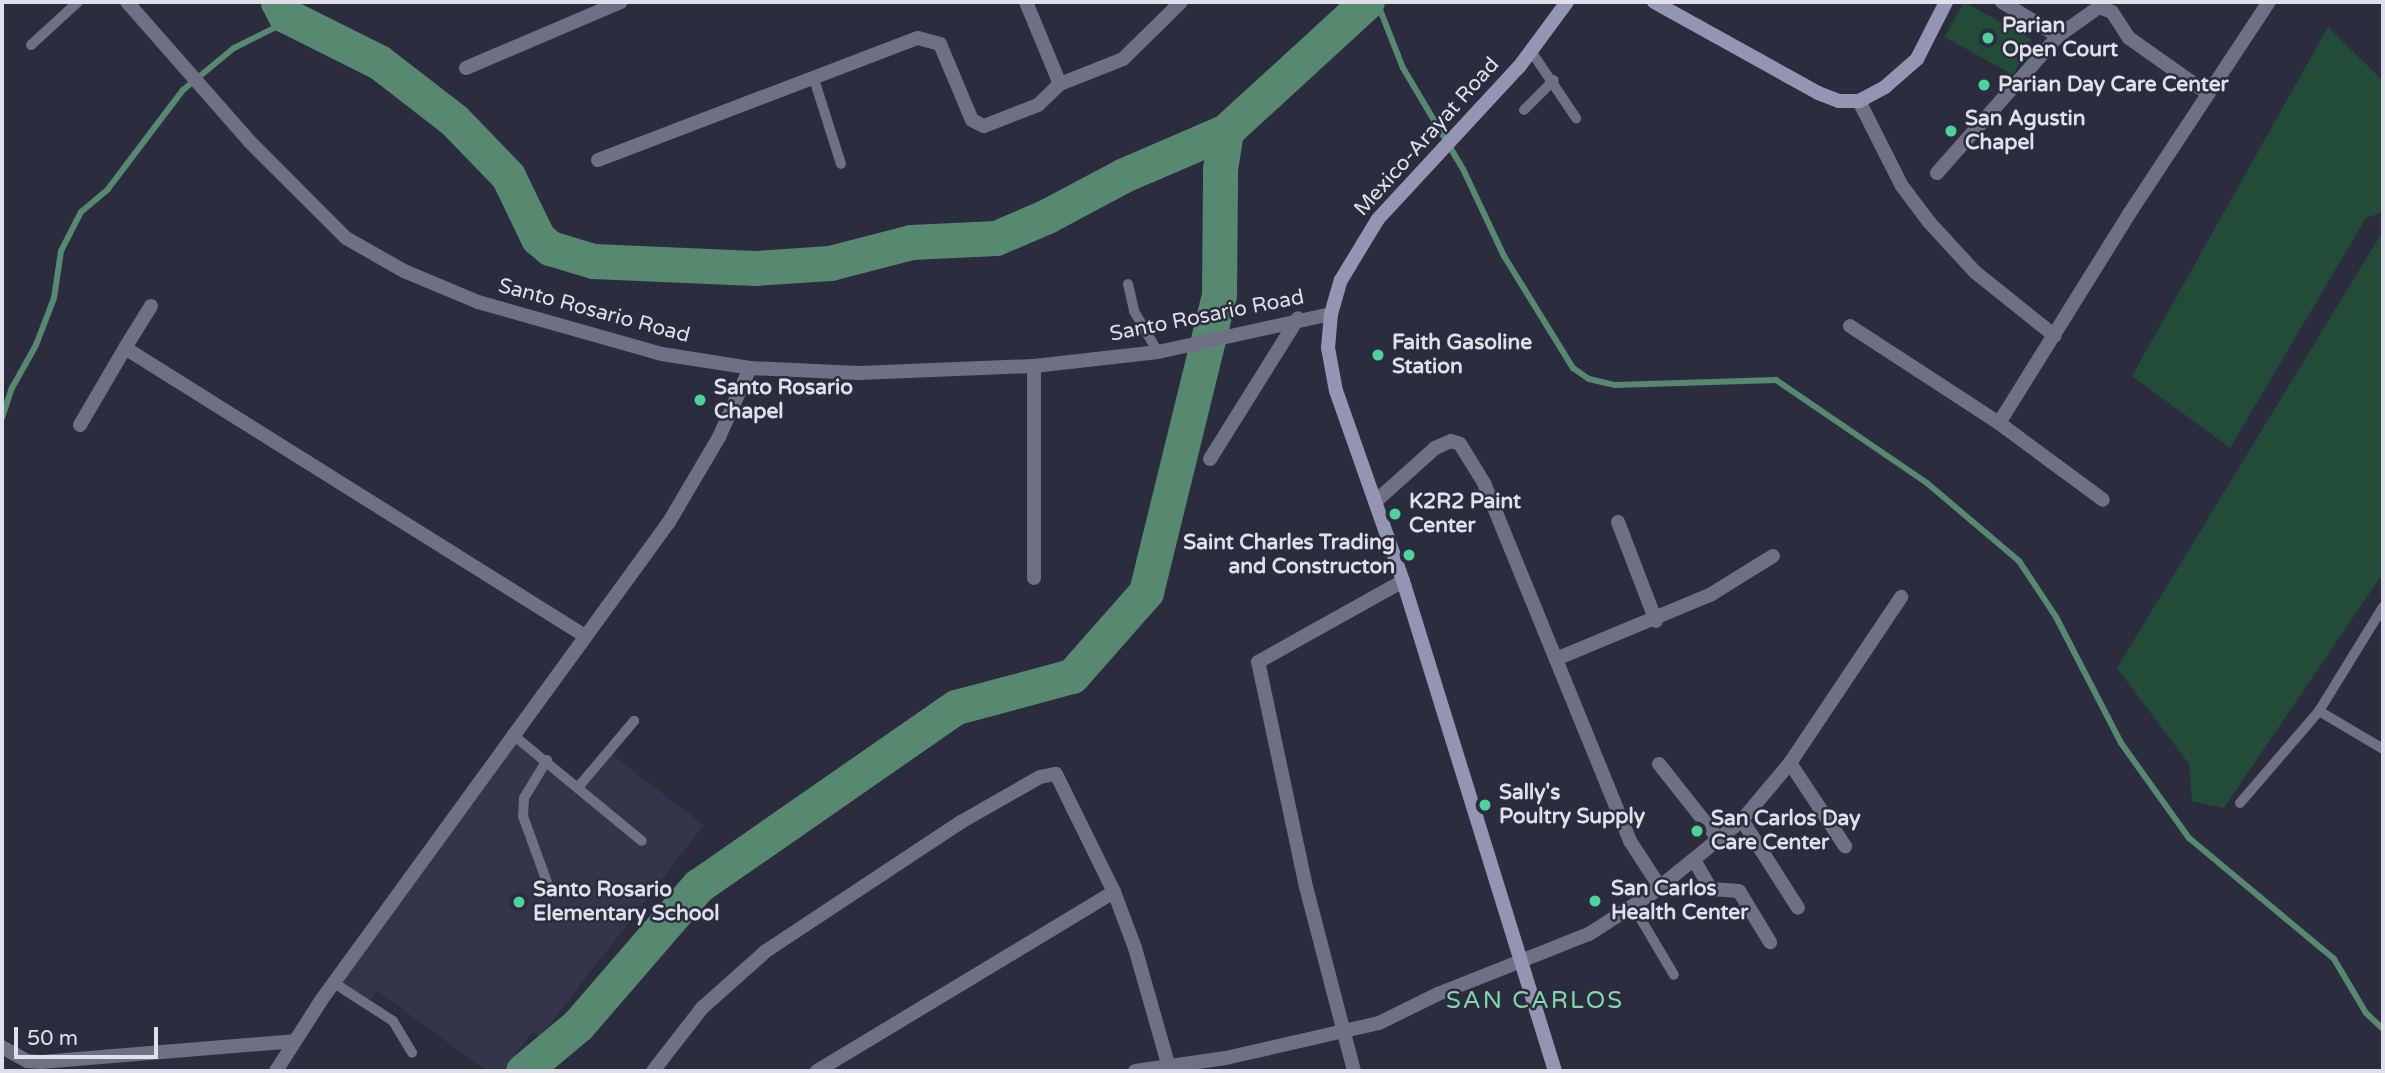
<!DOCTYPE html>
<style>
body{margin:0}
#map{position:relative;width:2385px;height:1073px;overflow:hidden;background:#2b2c3d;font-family:"Varela Round",sans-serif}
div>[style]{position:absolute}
.built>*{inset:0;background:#34344b}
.green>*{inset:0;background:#224c38;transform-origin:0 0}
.stream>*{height:6px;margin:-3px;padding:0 3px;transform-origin:3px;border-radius:3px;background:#578870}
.river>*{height:35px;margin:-17.5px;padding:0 17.5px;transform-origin:17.5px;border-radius:17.5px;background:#578870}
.service>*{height:10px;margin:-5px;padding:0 5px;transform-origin:5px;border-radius:5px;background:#6f7083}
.minor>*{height:14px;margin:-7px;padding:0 7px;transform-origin:7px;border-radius:7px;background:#6f7083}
.tertiary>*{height:14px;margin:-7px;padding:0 7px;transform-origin:7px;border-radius:7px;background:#6f7083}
.secondary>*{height:14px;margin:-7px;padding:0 7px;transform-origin:7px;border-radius:7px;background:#9495b3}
.dots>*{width:19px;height:19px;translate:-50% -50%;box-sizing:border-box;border:4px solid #2b2c3d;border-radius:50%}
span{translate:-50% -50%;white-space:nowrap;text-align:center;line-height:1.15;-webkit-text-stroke:5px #2b2c3d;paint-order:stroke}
.poi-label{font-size:21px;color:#e0e0eb;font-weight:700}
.left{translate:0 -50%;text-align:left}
.right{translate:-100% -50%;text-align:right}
.street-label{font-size:21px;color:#e0e0eb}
.quarter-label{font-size:24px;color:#84d6ad;letter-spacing:2px}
.frame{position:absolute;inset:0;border:4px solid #e0e0eb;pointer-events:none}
.scale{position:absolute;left:14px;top:1027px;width:144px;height:32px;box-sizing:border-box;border:4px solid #e0e0eb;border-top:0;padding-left:9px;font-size:21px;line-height:24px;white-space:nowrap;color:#e0e0eb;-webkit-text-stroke:5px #2b2c3d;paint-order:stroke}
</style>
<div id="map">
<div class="built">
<i style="clip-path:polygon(514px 737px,581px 783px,607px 751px,704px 825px,540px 1037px,532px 1032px,503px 1071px,487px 1071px,377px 991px,369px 1002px,338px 980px)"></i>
</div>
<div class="green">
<i style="left:1964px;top:2px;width:78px;height:40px;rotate:29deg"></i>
<i style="clip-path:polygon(2328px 27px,2383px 81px,2383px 212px,2366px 218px,2230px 448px,2132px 376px)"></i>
<i style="clip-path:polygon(2383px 231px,2383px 573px,2224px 808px,2192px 801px,2189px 764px,2117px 668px)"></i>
</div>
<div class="stream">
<i style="left:1377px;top:2px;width:71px;rotate:68.5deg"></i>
<i style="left:1403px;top:68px;width:117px;rotate:59.3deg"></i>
<i style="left:1463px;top:169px;width:96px;rotate:64.8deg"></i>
<i style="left:1504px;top:256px;width:132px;rotate:58.4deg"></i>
<i style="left:1573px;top:368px;width:19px;rotate:35deg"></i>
<i style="left:1589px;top:379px;width:27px;rotate:13deg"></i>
<i style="left:1615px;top:385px;width:161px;rotate:-1.8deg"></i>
<i style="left:1776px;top:380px;width:183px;rotate:34.3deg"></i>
<i style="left:1927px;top:483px;width:121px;rotate:40.3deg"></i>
<i style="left:2019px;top:561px;width:67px;rotate:56.5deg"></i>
<i style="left:2056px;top:617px;width:142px;rotate:62.7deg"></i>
<i style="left:2121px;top:743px;width:117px;rotate:54.4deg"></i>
<i style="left:2189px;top:838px;width:189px;rotate:39.8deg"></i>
<i style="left:2334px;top:959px;width:63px;rotate:59.3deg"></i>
<i style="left:2366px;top:1013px;width:23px;rotate:43deg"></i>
<i style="left:2px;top:418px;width:32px;rotate:-72deg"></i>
<i style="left:12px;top:388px;width:49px;rotate:-60.8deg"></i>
<i style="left:36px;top:345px;width:50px;rotate:-69deg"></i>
<i style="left:54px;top:298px;width:48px;rotate:-81.5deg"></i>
<i style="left:61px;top:251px;width:44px;rotate:-62.9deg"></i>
<i style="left:81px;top:212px;width:35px;rotate:-40deg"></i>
<i style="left:108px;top:189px;width:124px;rotate:-52.9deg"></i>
<i style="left:183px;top:90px;width:66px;rotate:-39.5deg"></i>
<i style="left:234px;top:48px;width:49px;rotate:-26.6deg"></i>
<i style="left:278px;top:26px;width:12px;rotate:-42deg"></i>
<i style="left:287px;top:18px;width:4px;rotate:-124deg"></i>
</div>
<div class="river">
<i style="left:278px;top:2px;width:15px;rotate:62deg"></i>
<i style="left:285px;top:15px;width:105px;rotate:26.6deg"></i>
<i style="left:379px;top:62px;width:95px;rotate:37.7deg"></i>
<i style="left:454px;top:120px;width:78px;rotate:46deg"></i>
<i style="left:508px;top:176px;width:69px;rotate:64.2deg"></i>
<i style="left:538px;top:238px;width:16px;rotate:40deg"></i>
<i style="left:550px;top:248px;width:45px;rotate:16.8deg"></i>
<i style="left:593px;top:261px;width:162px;rotate:2.5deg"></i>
<i style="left:755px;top:268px;width:75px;rotate:-3.8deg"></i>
<i style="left:830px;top:263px;width:84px;rotate:-14.5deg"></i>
<i style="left:911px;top:242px;width:85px;rotate:-2.7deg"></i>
<i style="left:996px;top:238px;width:56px;rotate:-23.3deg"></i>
<i style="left:1047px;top:216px;width:87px;rotate:-28deg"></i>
<i style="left:1124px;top:175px;width:111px;rotate:-23.3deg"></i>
<i style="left:1226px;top:131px;width:191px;rotate:-42.5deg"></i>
<i style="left:523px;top:1071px;width:72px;rotate:-39.9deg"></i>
<i style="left:578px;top:1025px;width:184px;rotate:-49.2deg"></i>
<i style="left:698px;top:886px;width:314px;rotate:-34.8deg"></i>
<i style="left:956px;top:707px;width:120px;rotate:-15deg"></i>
<i style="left:1072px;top:676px;width:112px;rotate:-48.6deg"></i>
<i style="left:1146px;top:592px;width:307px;rotate:-76.2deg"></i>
<i style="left:1219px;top:294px;width:125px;rotate:-89.5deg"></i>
<i style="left:1220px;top:169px;width:38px;rotate:-81deg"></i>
</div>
<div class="service">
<i style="left:31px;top:45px;width:64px;rotate:-42.5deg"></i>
<i style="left:1531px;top:51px;width:81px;rotate:56.1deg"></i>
<i style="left:814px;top:79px;width:89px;rotate:72.4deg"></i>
<i style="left:1524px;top:110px;width:42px;rotate:-45deg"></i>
<i style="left:1128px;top:284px;width:28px;rotate:77deg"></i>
<i style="left:1134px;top:311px;width:48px;rotate:59.7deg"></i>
<i style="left:2319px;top:711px;width:74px;rotate:30.7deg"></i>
<i style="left:512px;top:734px;width:168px;rotate:39.5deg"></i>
<i style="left:547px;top:760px;width:44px;rotate:121.2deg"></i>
<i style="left:524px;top:798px;width:18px;rotate:93deg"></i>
<i style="left:523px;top:816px;width:77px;rotate:70.1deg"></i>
<i style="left:580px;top:785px;width:84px;rotate:-49.8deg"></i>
<i style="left:2240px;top:803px;width:121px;rotate:-49.3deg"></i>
<i style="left:2319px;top:711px;width:122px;rotate:-58.4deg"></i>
<i style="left:1633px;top:906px;width:80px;rotate:59.3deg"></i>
<i style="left:334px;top:983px;width:70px;rotate:32.8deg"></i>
<i style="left:393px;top:1021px;width:37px;rotate:59deg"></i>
</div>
<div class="minor">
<i style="left:1026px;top:2px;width:89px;rotate:67.5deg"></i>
<i style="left:2002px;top:2px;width:66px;rotate:31.3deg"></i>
<i style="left:466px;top:68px;width:168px;rotate:-23.1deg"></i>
<i style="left:1859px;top:101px;width:95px;rotate:63.2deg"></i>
<i style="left:1902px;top:186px;width:45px;rotate:53.1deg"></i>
<i style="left:1929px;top:222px;width:68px;rotate:47.4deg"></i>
<i style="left:1975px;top:272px;width:102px;rotate:38.7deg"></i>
<i style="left:598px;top:160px;width:342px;rotate:-20.9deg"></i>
<i style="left:918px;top:38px;width:23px;rotate:15deg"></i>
<i style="left:940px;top:44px;width:82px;rotate:67.2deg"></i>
<i style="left:972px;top:120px;width:13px;rotate:27deg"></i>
<i style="left:984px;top:126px;width:58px;rotate:-21.3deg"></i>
<i style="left:1038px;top:105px;width:30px;rotate:-44deg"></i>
<i style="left:1060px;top:84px;width:68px;rotate:-21.6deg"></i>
<i style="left:1123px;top:59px;width:81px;rotate:-44.5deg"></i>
<i style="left:1937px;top:173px;width:183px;rotate:-48.5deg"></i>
<i style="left:2058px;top:36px;width:50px;rotate:-35.3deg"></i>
<i style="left:2099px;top:7px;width:14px;rotate:21deg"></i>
<i style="left:2112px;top:12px;width:31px;rotate:57deg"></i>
<i style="left:2129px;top:38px;width:95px;rotate:35.2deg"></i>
<i style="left:151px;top:306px;width:49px;rotate:121.8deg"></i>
<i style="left:125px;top:348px;width:543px;rotate:32.05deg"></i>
<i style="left:1850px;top:326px;width:178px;rotate:33.1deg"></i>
<i style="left:1999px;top:423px;width:129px;rotate:36.5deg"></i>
<i style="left:1034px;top:366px;width:212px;rotate:90deg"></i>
<i style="left:1999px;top:423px;width:246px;rotate:-58.1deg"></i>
<i style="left:2129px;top:214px;width:254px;rotate:-56.6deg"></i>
<i style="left:80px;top:425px;width:89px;rotate:-59.7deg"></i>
<i style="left:1210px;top:459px;width:166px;rotate:-58deg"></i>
<i style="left:1376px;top:501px;width:79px;rotate:-41.9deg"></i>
<i style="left:1435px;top:448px;width:17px;rotate:-24deg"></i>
<i style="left:1451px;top:441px;width:9px;rotate:18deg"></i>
<i style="left:1460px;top:444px;width:46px;rotate:58.4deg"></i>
<i style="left:1484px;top:483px;width:387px;rotate:67.8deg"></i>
<i style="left:1630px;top:841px;width:55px;rotate:56.9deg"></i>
<i style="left:1618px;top:522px;width:106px;rotate:69deg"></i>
<i style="left:1556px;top:659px;width:167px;rotate:-22.6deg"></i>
<i style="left:1710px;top:595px;width:74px;rotate:-31.8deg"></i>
<i style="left:1790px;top:763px;width:100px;rotate:56.5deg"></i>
<i style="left:1659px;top:764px;width:98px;rotate:51.6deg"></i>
<i style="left:1742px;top:820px;width:104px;rotate:57.5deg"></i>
<i style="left:1694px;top:860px;width:34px;rotate:60deg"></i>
<i style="left:1711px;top:889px;width:28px;rotate:4deg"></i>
<i style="left:1739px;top:891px;width:60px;rotate:58.7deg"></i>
<i style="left:2px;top:1047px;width:29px;rotate:29deg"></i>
<i style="left:27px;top:1061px;width:14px;rotate:4deg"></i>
<i style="left:41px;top:1062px;width:254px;rotate:-4.7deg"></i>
<i style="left:276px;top:1071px;width:85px;rotate:-57.4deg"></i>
<i style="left:322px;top:999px;width:590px;rotate:-53.97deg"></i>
<i style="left:669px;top:522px;width:99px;rotate:-59.5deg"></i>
<i style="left:719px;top:437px;width:76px;rotate:-65.8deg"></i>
<i style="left:653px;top:1071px;width:80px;rotate:-52.1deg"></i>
<i style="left:702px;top:1008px;width:86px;rotate:-41.7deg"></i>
<i style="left:766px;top:951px;width:234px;rotate:-33.5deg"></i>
<i style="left:961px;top:822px;width:91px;rotate:-29.7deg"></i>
<i style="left:1040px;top:777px;width:16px;rotate:-11deg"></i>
<i style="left:1056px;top:774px;width:131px;rotate:63.8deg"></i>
<i style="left:1114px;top:892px;width:60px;rotate:69.4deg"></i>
<i style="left:1135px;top:948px;width:121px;rotate:74.1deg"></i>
<i style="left:817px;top:1071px;width:347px;rotate:-31.1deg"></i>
<i style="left:1135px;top:1071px;width:92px;rotate:-8.1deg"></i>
<i style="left:1226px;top:1058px;width:157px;rotate:-12.9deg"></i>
<i style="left:1379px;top:1023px;width:66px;rotate:-26.2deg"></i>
<i style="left:1438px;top:994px;width:162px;rotate:-21.7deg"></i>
<i style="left:1589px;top:934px;width:74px;rotate:-32.8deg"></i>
<i style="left:1651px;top:894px;width:117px;rotate:-39.1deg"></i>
<i style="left:1742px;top:820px;width:75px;rotate:-49.9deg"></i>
<i style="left:1790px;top:763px;width:200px;rotate:-56.2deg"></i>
<i style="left:1354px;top:1071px;width:190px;rotate:-104.6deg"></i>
<i style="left:1306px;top:887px;width:230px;rotate:-102deg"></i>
<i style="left:1258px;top:662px;width:166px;rotate:-29.2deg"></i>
</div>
<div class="tertiary">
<i style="left:127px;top:2px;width:185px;rotate:48.7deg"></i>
<i style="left:249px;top:141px;width:137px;rotate:45deg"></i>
<i style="left:346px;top:238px;width:67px;rotate:29.6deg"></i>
<i style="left:404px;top:271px;width:80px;rotate:22.7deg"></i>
<i style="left:478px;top:302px;width:191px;rotate:15.8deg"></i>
<i style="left:662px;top:354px;width:89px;rotate:9deg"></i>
<i style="left:750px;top:368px;width:109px;rotate:2.6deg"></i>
<i style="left:859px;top:373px;width:175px;rotate:-2.3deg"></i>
<i style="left:1034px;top:366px;width:125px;rotate:-6.4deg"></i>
<i style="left:1158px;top:352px;width:177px;rotate:-12.4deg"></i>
</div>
<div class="secondary">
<i style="left:1654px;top:2px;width:188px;rotate:29deg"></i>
<i style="left:1818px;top:93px;width:22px;rotate:21deg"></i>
<i style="left:1839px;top:101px;width:20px"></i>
<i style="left:1859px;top:101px;width:30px;rotate:-28deg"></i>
<i style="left:1885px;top:87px;width:43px;rotate:-41.2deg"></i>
<i style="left:1917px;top:59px;width:64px;rotate:-63deg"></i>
<i style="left:1555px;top:1071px;width:513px;rotate:-107.23deg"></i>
<i style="left:1403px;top:581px;width:201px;rotate:-109.4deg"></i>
<i style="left:1336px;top:391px;width:44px;rotate:-100.5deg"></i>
<i style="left:1328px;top:348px;width:34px;rotate:-85deg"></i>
<i style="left:1331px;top:314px;width:35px;rotate:-74deg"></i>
<i style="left:1341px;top:280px;width:71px;rotate:-58.8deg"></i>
<i style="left:1378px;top:219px;width:207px;rotate:-47.2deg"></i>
<i style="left:1519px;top:67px;width:81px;rotate:-53.6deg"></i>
</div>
<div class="dots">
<i style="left:1988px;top:38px;background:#4dd39a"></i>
<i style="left:1984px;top:85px;background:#4dd39a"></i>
<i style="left:1951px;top:131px;background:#4dd39a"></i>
<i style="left:1378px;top:355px;background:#4dd39a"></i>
<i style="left:700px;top:400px;background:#4dd39a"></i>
<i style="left:1395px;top:514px;background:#4dd39a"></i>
<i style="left:1409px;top:555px;background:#4dd39a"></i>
<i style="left:1485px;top:805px;background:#4dd39a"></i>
<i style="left:1697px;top:831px;background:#4dd39a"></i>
<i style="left:1595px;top:901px;background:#4dd39a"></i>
<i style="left:519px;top:902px;background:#4dd39a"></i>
</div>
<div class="poi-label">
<span class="left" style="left:2002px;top:38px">Parian<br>Open Court</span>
<span class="left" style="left:1998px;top:85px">Parian Day Care Center</span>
<span class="left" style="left:1965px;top:131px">San Agustin<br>Chapel</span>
<span class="left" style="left:1392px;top:355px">Faith Gasoline<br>Station</span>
<span class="left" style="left:714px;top:400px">Santo Rosario<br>Chapel</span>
<span class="left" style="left:1409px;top:514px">K2R2 Paint<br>Center</span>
<span class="right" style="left:1395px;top:555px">Saint Charles Trading<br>and Constructon</span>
<span class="left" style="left:1499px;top:805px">Sally's<br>Poultry Supply</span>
<span class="left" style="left:1711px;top:831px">San Carlos Day<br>Care Center</span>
<span class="left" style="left:1611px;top:901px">San Carlos<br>Health Center</span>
<span class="left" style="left:533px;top:902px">Santo Rosario<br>Elementary School</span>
</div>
<div class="street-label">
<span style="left:1427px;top:137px;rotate:-48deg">Mexico-Arayat Road</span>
<span style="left:594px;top:311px;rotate:15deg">Santo Rosario Road</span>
<span style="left:1207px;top:316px;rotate:-11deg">Santo Rosario Road</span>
</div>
<div class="quarter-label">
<span style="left:1535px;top:1001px">SAN CARLOS</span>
</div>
<div class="frame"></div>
<div class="scale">50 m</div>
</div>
